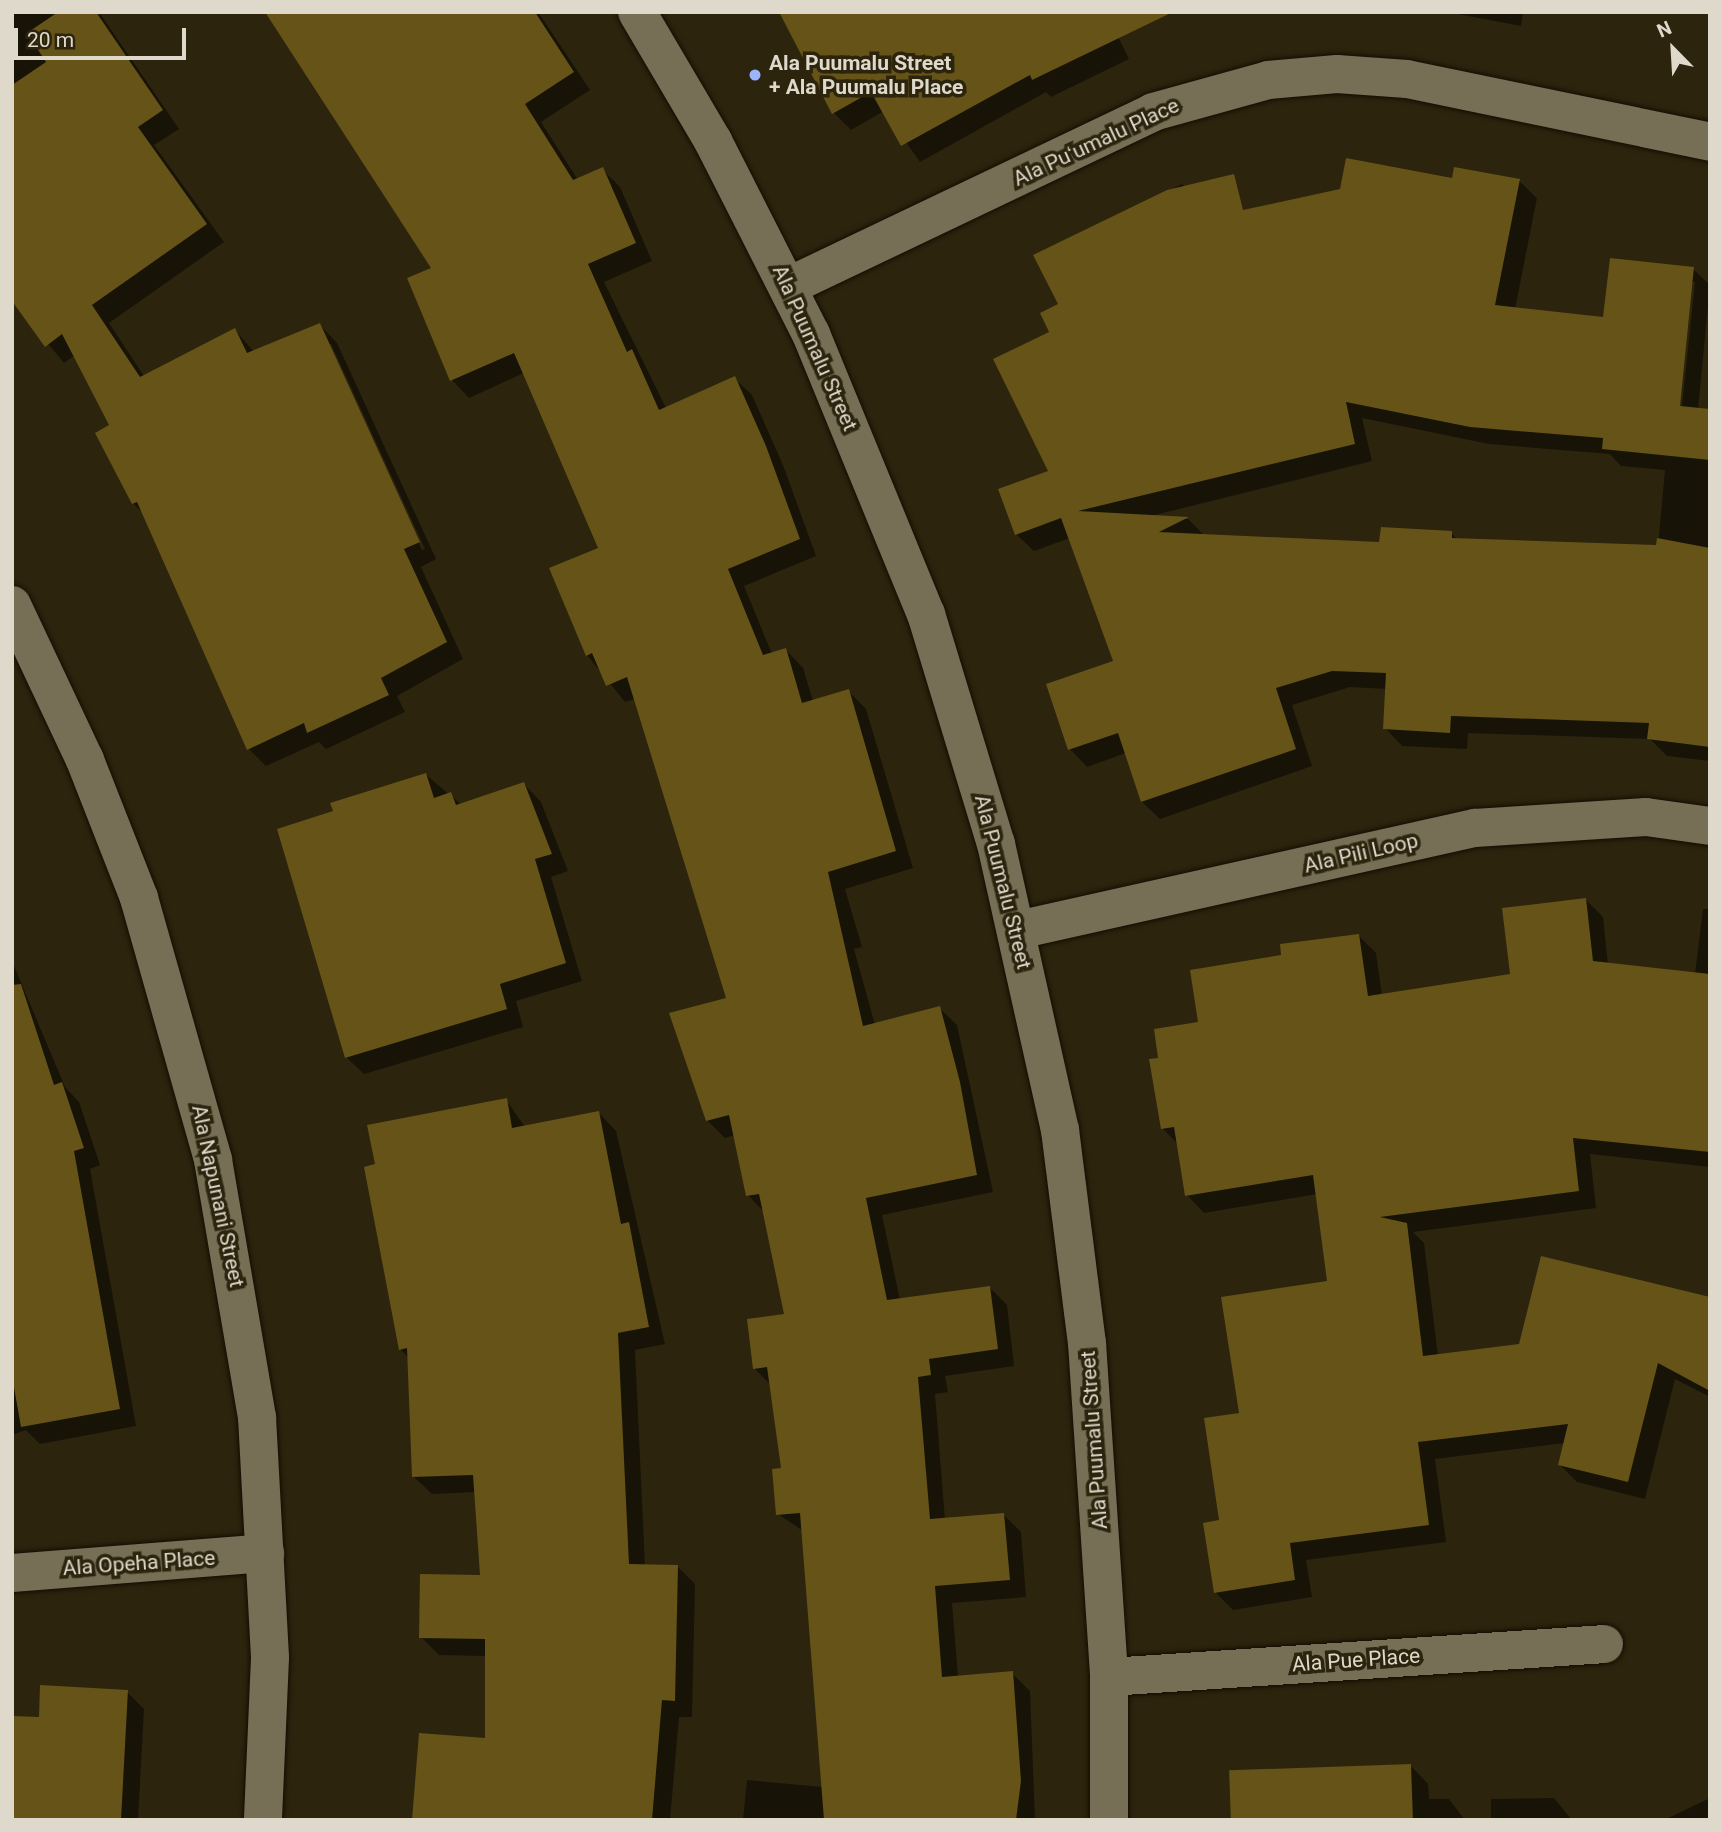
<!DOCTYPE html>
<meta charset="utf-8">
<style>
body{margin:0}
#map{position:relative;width:1722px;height:1832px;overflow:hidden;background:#2c240d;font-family:Roboto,sans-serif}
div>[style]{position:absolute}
.shadow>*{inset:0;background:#0007}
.building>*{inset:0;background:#655318;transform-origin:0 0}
.roads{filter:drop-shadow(0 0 2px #140d00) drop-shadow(0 0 2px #140d00)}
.minor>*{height:38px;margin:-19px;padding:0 19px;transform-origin:19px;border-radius:19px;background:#766e55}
.tertiary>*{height:38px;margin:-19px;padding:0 19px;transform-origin:19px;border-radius:19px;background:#766e55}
.dots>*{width:19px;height:19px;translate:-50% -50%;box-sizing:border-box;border:4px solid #2c240d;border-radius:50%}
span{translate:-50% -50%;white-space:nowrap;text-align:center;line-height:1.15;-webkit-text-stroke:7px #2c240d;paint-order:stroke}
.poi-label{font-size:21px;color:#ded9cb;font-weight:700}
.left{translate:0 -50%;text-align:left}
.street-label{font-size:21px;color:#ded9cb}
.frame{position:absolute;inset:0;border:14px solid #ded9cb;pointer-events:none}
.north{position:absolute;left:1638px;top:14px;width:70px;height:70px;-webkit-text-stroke:5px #2c240d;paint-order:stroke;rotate:336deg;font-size:19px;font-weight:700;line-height:28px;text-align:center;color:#ded9cb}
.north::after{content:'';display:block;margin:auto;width:24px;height:32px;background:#ded9cb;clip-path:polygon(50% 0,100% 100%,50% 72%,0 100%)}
.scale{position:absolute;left:14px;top:28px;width:172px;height:32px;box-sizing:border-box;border:4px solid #ded9cb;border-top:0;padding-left:9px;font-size:21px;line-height:24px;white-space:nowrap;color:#ded9cb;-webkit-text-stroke:5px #2c240d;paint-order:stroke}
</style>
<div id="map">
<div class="shadow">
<i style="clip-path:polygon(evenodd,12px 12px,101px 15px,179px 129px,154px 145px,224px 242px,109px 323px,144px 376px,235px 330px,254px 352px,320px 325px,337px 343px,436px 559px,421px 567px,463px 659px,397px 696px,405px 712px,326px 749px,319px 742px,266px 766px,248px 748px,144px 514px,133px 503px,112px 426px,75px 355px,64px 363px,12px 300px,12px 12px,327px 344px,331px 344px,425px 549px,422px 550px,327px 344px)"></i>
<i style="clip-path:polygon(329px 12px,538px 12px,590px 90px,541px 122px,578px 180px,602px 169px,620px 187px,652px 261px,604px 282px,666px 408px,734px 378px,752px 395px,783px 465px,816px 556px,744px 586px,772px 654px,786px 650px,803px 668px,813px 701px,848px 691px,866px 709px,913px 868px,845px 889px,862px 947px,854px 949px,875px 1025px,939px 1008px,957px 1025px,993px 1192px,882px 1215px,900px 1300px,990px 1288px,1007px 1305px,1014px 1366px,945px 1376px,948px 1392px,935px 1394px,945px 1520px,1003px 1514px,1021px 1532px,1026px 1597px,952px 1603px,958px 1677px,1012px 1673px,1030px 1691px,1035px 1820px,743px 1820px,747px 1780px,823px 1787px,803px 1531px,778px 1514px,783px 1469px,771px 1385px,755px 1369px,787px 1316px,765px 1213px,748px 1195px,735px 1135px,725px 1138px,707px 1120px,728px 999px,635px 699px,625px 702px,587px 655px,601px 548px,524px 373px,469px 398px,452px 380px,434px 269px)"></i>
<i style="clip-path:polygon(779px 12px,1106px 12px,1129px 59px,1051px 97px,1046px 92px,920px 162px,884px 111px,851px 130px,834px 113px)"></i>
<i style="clip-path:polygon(1447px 12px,1523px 12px,1521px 26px)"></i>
<i style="clip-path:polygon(evenodd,1453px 180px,1519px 181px,1537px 198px,1515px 309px,1605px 319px,1693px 269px,1710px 285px,1698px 410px,1710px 411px,1710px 761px,1667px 756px,1650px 739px,1468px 733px,1467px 749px,1402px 746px,1385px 728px,1387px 689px,1350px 687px,1292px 705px,1312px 766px,1160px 819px,1142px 802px,1126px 753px,1087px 767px,1070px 749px,1115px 663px,1070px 538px,1034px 551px,1016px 534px,1051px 472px,1052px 332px,1060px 305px,1035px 256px,1182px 184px,1200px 202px,1224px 250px,1453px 180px,1691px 282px,1695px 282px,1681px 415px,1677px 414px,1691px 282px,1453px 180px,1362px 418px,1489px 444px,1610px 454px,1621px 466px,1665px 470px,1658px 547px,1458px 540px,1451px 533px,1381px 543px,1205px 536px,1188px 519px,1147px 517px,1372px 461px,1362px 418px)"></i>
<i style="clip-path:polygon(426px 775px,462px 805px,524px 784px,541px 802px,568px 871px,551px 877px,582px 981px,516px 1001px,523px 1027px,364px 1074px,346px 1057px,335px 812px)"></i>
<i style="clip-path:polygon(1585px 899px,1603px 917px,1608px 965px,1695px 974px,1703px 909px,1710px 909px,1710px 1167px,1590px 1154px,1596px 1208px,1413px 1232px,1424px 1243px,1438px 1356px,1521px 1346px,1710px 1298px,1710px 1397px,1675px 1379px,1645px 1499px,1577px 1482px,1560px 1465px,1565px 1443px,1435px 1459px,1446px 1542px,1306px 1560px,1312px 1597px,1233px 1610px,1216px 1593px,1241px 1415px,1329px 1283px,1317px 1194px,1204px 1213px,1187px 1195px,1178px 1144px,1162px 1128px,1160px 1059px,1283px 956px,1359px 936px,1376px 953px,1382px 996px,1512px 975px)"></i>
<i style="clip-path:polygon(12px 961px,65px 1087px,79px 1102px,100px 1165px,90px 1169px,136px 1426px,40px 1444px,26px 1430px,12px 1435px)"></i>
<i style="clip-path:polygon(506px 1100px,525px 1127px,599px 1113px,616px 1131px,665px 1344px,635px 1350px,645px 1566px,677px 1566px,695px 1584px,692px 1717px,679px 1717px,670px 1820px,413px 1820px,487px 1740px,487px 1656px,439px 1655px,421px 1637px,481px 1577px,476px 1492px,432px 1494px,414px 1477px,409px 1358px,400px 1349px,377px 1166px)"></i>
<i style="clip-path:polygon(127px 1692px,144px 1709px,138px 1820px,12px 1820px,40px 1719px)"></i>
<i style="clip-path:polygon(1411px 1766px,1428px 1784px,1429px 1799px,1449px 1799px,1465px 1820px,1232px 1820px)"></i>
<i style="clip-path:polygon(1554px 1798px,1572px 1820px,1491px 1820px,1491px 1799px)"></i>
<i style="clip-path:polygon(1708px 1799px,1710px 1820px,1664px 1820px)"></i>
</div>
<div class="building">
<i style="clip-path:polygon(58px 12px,96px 12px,163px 110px,138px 127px,207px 224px,92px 305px,140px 377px,235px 328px,247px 353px,320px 323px,420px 542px,404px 549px,447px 642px,381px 678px,389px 695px,307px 733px,304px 723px,247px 750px,137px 502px,132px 504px,95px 433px,109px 425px,62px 334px,45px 347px,12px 301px,12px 85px,46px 62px,27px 33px)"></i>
<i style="clip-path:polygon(265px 12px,535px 12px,574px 72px,525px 104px,573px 180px,603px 167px,636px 243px,588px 264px,627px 352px,632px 349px,659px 410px,735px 376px,766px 446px,800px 539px,728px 569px,763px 655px,786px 648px,802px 703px,849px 689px,896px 851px,828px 872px,863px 1026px,940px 1006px,960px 1082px,977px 1175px,866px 1198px,887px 1300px,990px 1286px,998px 1349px,929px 1359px,931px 1375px,918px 1377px,930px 1519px,1004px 1513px,1010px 1580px,935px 1586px,942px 1677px,1013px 1671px,1021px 1781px,1016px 1820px,824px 1820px,800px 1513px,776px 1515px,772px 1469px,781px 1468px,767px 1367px,753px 1369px,747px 1319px,784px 1314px,759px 1194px,746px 1196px,729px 1115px,706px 1121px,669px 1013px,726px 998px,627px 677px,606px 686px,592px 653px,586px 656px,549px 568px,598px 548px,514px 353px,450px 381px,407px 278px,431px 268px)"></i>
<i style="clip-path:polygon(779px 12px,1173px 12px,1032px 80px,1030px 75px,901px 146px,871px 92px,832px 114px)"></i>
<i style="clip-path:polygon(1346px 158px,1452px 178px,1454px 167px,1520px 179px,1495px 305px,1603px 317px,1610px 258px,1694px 267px,1680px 406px,1710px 409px,1710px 460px,1602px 449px,1603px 438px,1470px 427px,1346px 402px,1355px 444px,1078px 511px,1189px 517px,1159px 532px,1379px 542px,1381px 527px,1452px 531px,1452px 538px,1656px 545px,1657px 538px,1710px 548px,1710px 747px,1647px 739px,1649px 723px,1451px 716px,1450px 733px,1383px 729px,1386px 673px,1332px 671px,1276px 688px,1296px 749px,1141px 802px,1118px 733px,1068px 750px,1046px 684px,1113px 661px,1061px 518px,1015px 535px,998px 489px,1048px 471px,993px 359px,1049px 332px,1040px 313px,1058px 304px,1033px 255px,1167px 190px,1234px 174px,1243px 210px,1340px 189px)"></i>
<i style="clip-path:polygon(426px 773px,434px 798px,451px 792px,456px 805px,524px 782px,552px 854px,535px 859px,566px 963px,500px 984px,507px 1009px,345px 1058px,277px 829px,333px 811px,330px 803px)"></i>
<i style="clip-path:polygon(1586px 898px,1593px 961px,1710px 974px,1710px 1152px,1573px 1138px,1579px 1191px,1380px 1217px,1407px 1223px,1423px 1356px,1519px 1344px,1541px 1256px,1710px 1297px,1710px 1391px,1658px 1363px,1628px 1482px,1558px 1465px,1568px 1424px,1418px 1442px,1429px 1525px,1290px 1543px,1295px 1580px,1214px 1593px,1203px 1523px,1219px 1520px,1204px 1418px,1239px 1413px,1221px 1297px,1327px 1281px,1313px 1175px,1185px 1196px,1174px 1127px,1161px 1129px,1149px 1059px,1158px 1058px,1154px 1029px,1198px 1022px,1190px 970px,1281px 955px,1280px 944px,1359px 934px,1368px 996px,1510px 974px,1502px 908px)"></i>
<i style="clip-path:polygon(21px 984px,54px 1085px,62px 1082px,84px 1148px,74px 1151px,120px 1409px,21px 1427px,12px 1376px,12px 985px)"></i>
<i style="clip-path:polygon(507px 1098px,512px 1128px,599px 1111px,621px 1224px,629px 1222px,649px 1327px,618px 1333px,629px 1564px,678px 1565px,675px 1701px,662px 1700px,652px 1820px,412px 1820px,419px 1733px,485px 1738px,485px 1639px,419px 1638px,420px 1574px,480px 1575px,473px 1475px,412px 1477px,407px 1348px,399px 1350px,364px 1167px,375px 1164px,367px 1125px)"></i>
<i style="clip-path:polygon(40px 1685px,128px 1690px,121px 1820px,12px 1820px,12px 1716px,39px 1717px)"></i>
<i style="left:1411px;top:1764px;width:56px;height:182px;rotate:88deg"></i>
</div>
<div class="roads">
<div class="minor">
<i style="left:637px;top:12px;width:150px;rotate:59.5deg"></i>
<i style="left:713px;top:141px;width:216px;rotate:63.1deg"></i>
<i style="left:811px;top:334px;width:303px;rotate:67.7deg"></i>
<i style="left:926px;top:614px;width:240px;rotate:73.1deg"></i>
<i style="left:996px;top:844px;width:293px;rotate:77.4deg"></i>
<i style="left:1060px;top:1130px;width:215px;rotate:82.8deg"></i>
<i style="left:1087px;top:1343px;width:335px;rotate:86.2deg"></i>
<i style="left:1109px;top:1677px;width:143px;rotate:90deg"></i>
<i style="left:789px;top:286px;width:403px;rotate:-25.5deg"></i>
<i style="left:1153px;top:112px;width:119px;rotate:-15.5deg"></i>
<i style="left:1268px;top:80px;width:69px;rotate:-5deg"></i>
<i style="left:1337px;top:74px;width:70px;rotate:4.1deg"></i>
<i style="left:1407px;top:79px;width:309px;rotate:11.7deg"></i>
<i style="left:1018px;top:930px;width:468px;rotate:-12.6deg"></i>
<i style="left:1475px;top:828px;width:171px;rotate:-3.7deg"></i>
<i style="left:1646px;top:817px;width:65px;rotate:8deg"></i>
<i style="left:12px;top:1573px;width:254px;rotate:-4.5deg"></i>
<i style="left:1109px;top:1677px;width:496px;rotate:-3.8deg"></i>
</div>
<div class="tertiary">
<i style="left:12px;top:605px;width:171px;rotate:64.8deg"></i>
<i style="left:85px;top:760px;width:148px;rotate:68.6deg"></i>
<i style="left:139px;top:898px;width:272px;rotate:74.2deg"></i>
<i style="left:213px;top:1160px;width:261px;rotate:80.3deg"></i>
<i style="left:257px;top:1417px;width:241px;rotate:86.9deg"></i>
<i style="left:270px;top:1658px;width:162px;rotate:92.5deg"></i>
</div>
</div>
<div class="dots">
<i style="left:755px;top:75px;background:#9cb4fd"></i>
</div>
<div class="poi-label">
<span class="left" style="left:769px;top:75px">Ala Puumalu Street<br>+ Ala Puumalu Place</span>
</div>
<div class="street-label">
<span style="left:1096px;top:142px;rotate:-25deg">Ala Puʻumalu Place</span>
<span style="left:815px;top:348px;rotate:66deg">Ala Puumalu Street</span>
<span style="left:1361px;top:853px;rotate:-13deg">Ala Pili Loop</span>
<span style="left:1003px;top:882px;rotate:76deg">Ala Puumalu Street</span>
<span style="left:218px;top:1196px;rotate:78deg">Ala Napunani Street</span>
<span style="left:1094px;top:1440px;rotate:-94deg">Ala Puumalu Street</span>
<span style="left:139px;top:1563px;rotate:-4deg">Ala Opeha Place</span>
<span style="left:1356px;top:1660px;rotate:-4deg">Ala Pue Place</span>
</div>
<div class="frame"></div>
<div class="north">N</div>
<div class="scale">20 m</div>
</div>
